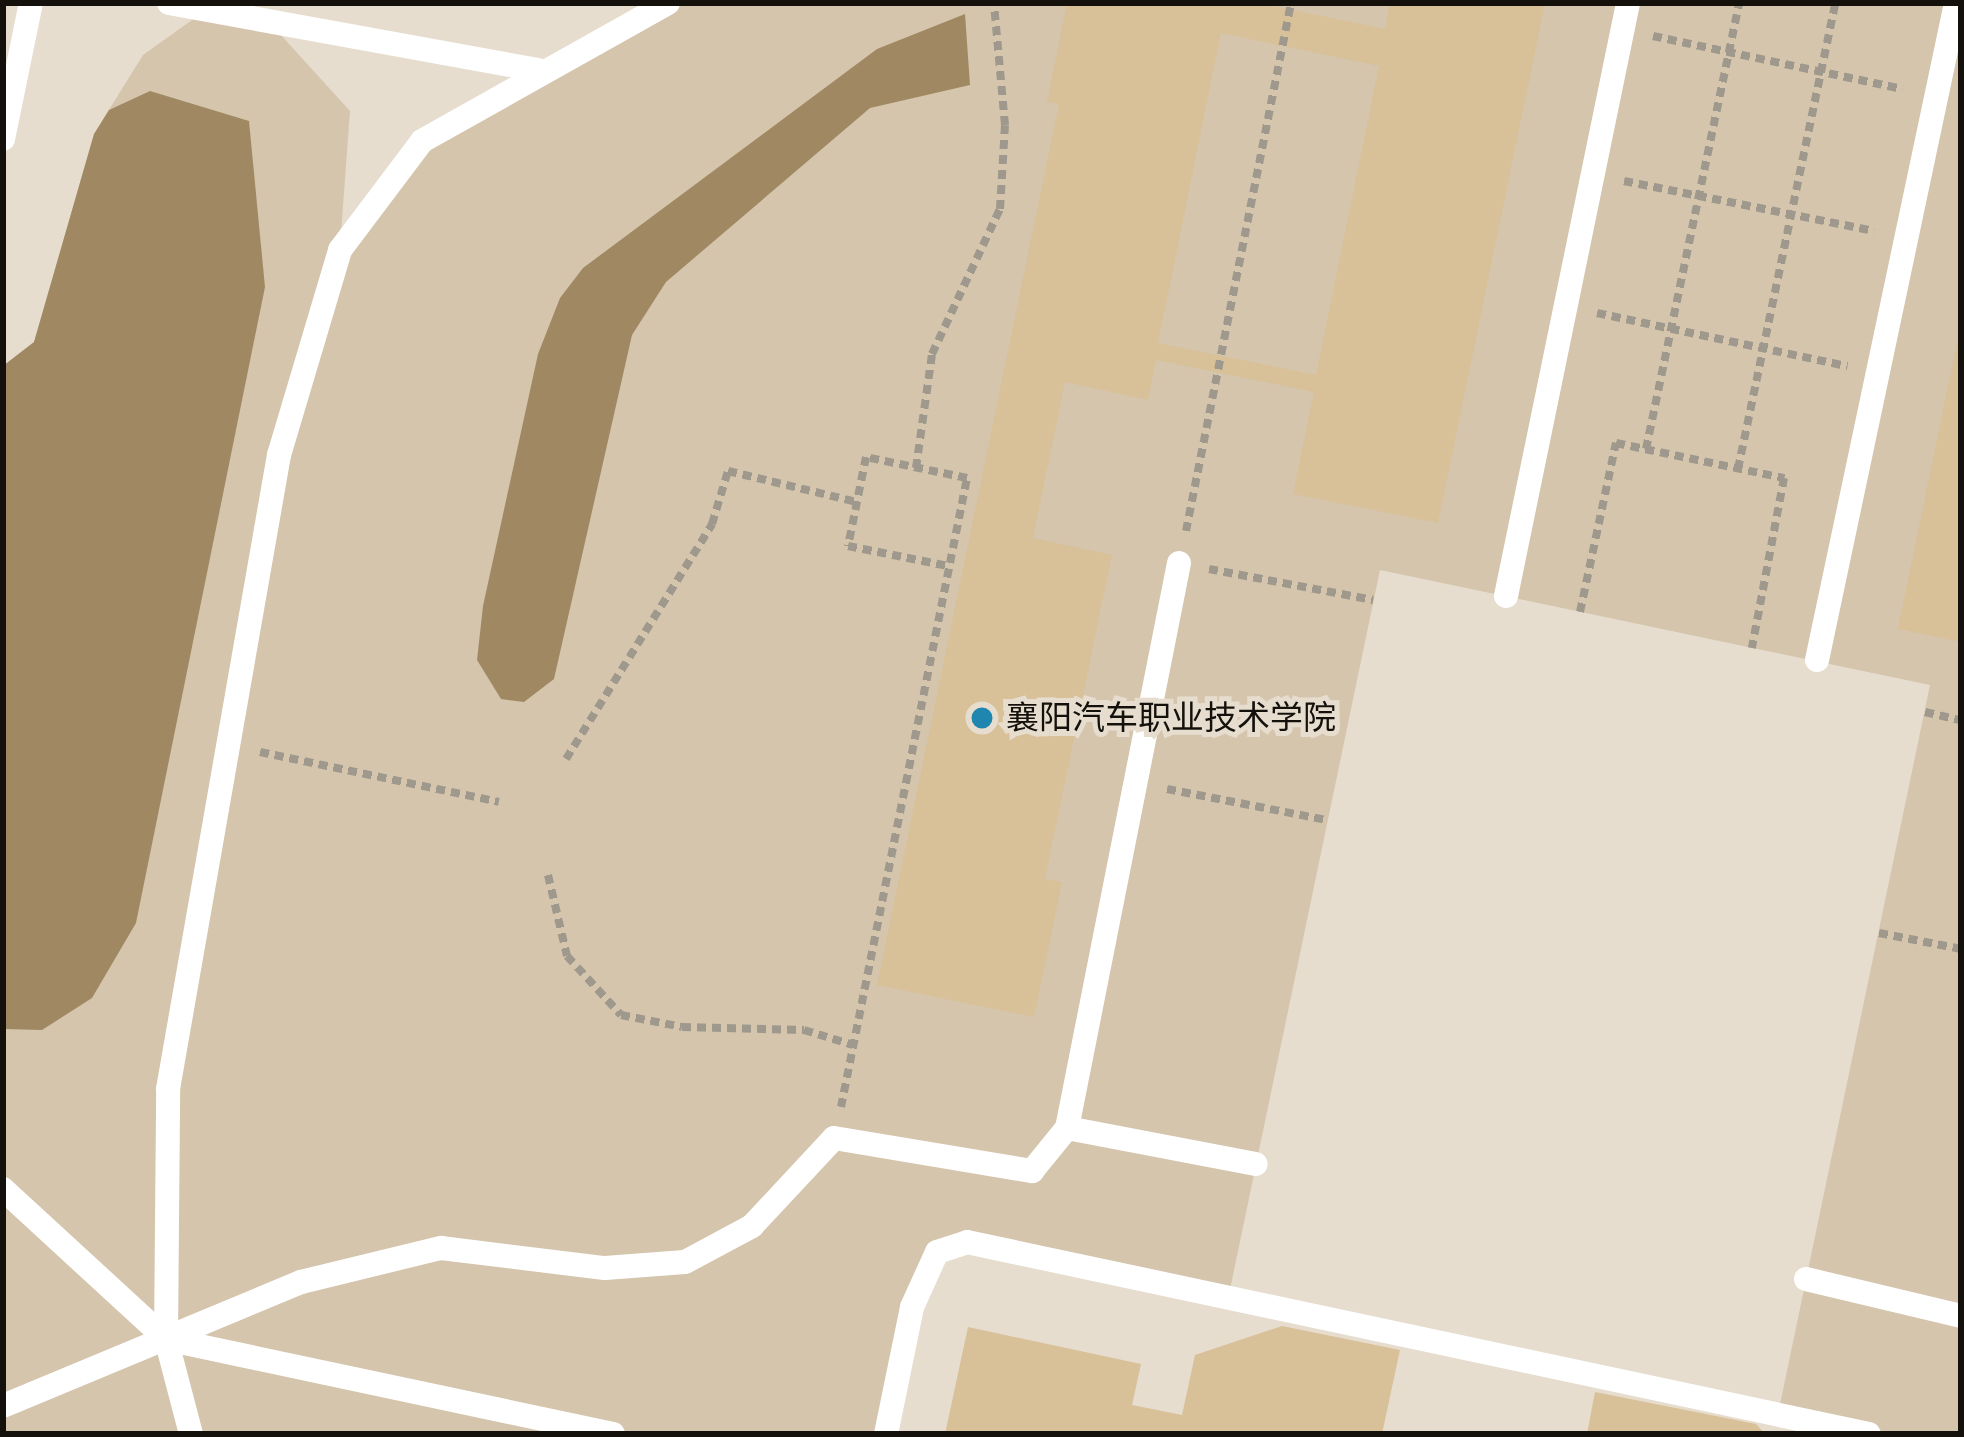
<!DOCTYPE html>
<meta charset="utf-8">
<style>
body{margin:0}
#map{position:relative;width:1964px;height:1437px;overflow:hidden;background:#e6ddcf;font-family:"Public Sans","Noto Sans SC",sans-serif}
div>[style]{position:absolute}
.green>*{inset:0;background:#d4c5ac}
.water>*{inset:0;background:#a08962}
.building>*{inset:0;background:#d8c098}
.path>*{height:8px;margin-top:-4px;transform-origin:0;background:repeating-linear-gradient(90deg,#9f988d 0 9px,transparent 0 15px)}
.lane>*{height:24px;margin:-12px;padding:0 12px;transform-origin:12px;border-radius:12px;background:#fff}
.dots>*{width:33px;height:33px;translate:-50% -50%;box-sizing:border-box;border:6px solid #e6ddcf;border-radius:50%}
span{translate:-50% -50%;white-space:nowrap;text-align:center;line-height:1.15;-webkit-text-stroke:10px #e6ddcf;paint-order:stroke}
.poi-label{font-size:33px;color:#14110c}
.left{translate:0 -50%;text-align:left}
.frame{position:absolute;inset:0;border:6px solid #14110c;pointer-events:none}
</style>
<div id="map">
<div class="green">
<i style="clip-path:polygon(668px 3px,1961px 3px,1961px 1434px,1869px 1434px,1778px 1414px,1930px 685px,1380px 570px,1228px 1299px,967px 1242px,937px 1252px,886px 1434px,3px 1434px,3px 366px,34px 342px,94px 134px,143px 55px,206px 10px,269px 22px,350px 111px,340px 247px,422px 141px)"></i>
</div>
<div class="water">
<i style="clip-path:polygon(965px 14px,970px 85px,870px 108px,666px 282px,632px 335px,554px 679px,524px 702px,501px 699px,477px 660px,483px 606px,538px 354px,560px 298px,583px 268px,877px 49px)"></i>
<i style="clip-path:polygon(150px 91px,249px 121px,265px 287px,136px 923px,92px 998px,42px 1030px,3px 1029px,3px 366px,34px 342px,94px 134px,109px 110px)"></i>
</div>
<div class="building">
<i style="clip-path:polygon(evenodd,1067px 3px,1259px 3px,1385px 29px,1390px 3px,1545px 3px,1438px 523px,1293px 494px,1314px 392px,1156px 360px,1148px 400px,1065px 382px,1033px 538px,1112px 555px,1045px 879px,1062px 882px,1034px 1017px,877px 985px,1059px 104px,1047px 102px,1067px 3px,1221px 33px,1379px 66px,1316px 375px,1158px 343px,1221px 33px)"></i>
<i style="clip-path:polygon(1959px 333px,1961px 333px,1961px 642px,1898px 629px)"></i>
<i style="clip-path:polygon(1282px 1326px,1400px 1350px,1382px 1434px,945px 1434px,968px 1327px,1141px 1364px,1132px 1405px,1182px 1415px,1195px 1355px)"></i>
<i style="clip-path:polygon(1595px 1392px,1756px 1424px,1765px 1434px,1587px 1434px)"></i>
</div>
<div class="path">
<i style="left:1653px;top:36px;width:255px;rotate:12deg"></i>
<i style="left:1624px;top:181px;width:255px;rotate:11.3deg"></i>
<i style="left:1597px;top:313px;width:256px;rotate:12deg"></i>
<i style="left:1646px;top:449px;width:456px;rotate:-78.2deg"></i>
<i style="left:916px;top:468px;width:115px;rotate:-82deg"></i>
<i style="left:932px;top:354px;width:160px;rotate:-64.9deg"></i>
<i style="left:1000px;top:209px;width:84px;rotate:-86.6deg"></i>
<i style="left:1005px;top:125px;width:122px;rotate:-95.2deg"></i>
<i style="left:1738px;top:469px;width:476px;rotate:-78.2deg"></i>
<i style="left:1186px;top:531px;width:538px;rotate:-78.75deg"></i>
<i style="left:1209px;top:569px;width:167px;rotate:10.7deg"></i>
<i style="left:1580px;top:612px;width:173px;rotate:-78deg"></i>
<i style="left:1616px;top:443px;width:172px;rotate:11.8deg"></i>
<i style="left:1784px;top:478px;width:173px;rotate:100.7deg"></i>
<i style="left:1925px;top:712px;width:37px;rotate:13deg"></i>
<i style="left:260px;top:752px;width:244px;rotate:11.8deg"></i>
<i style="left:566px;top:759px;width:277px;rotate:-58.1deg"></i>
<i style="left:712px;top:524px;width:55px;rotate:-73.2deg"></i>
<i style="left:728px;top:471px;width:133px;rotate:13.5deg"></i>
<i style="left:1167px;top:789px;width:163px;rotate:11deg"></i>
<i style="left:548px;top:875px;width:83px;rotate:76.8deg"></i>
<i style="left:567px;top:956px;width:80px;rotate:47.5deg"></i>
<i style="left:621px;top:1015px;width:62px;rotate:11.1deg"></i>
<i style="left:682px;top:1027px;width:122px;rotate:1.4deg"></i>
<i style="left:804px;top:1030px;width:51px;rotate:17deg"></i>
<i style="left:1879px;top:933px;width:84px;rotate:11deg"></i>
<i style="left:841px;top:1107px;width:641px;rotate:-78.67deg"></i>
<i style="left:967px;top:478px;width:103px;rotate:-168.3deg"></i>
<i style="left:866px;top:457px;width:91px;rotate:101.4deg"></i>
<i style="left:848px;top:546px;width:102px;rotate:11.3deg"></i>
</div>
<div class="lane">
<i style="left:169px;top:3px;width:375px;rotate:10.3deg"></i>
<i style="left:3px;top:139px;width:139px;rotate:-78.4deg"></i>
<i style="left:1179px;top:563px;width:576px;rotate:101.21deg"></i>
<i style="left:1067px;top:1128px;width:192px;rotate:10.8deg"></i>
<i style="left:1506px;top:596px;width:605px;rotate:-78.37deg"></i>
<i style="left:1817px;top:660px;width:672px;rotate:-78.05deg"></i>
<i style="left:3px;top:1189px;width:222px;rotate:42.6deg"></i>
<i style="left:166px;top:1339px;width:457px;rotate:12deg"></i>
<i style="left:1806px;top:1279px;width:159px;rotate:13.4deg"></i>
<i style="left:3px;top:1406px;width:323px;rotate:-22.6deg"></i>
<i style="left:301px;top:1282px;width:144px;rotate:-13.7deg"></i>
<i style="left:441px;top:1248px;width:165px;rotate:7deg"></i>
<i style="left:605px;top:1268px;width:80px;rotate:-4.3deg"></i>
<i style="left:685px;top:1262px;width:76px;rotate:-28.2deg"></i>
<i style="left:752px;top:1226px;width:120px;rotate:-47deg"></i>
<i style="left:834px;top:1138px;width:201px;rotate:9.5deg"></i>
<i style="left:1032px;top:1171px;width:55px;rotate:-50.9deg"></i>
<i style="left:191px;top:1434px;width:98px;rotate:-104.7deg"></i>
<i style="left:166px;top:1339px;width:250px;rotate:-89.5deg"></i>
<i style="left:168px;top:1089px;width:644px;rotate:-80.07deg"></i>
<i style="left:279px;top:455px;width:214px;rotate:-73.4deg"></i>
<i style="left:340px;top:250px;width:136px;rotate:-53deg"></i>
<i style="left:422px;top:141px;width:282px;rotate:-29.3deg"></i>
<i style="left:886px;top:1434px;width:130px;rotate:-78.4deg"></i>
<i style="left:912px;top:1307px;width:60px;rotate:-65.6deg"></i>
<i style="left:937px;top:1252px;width:32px;rotate:-18deg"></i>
<i style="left:967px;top:1242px;width:922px;rotate:12.02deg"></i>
</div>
<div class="dots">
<i style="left:982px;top:718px;background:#1e86af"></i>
</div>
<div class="poi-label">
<span class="left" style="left:1006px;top:718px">襄阳汽车职业技术学院</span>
</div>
<div class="frame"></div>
</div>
